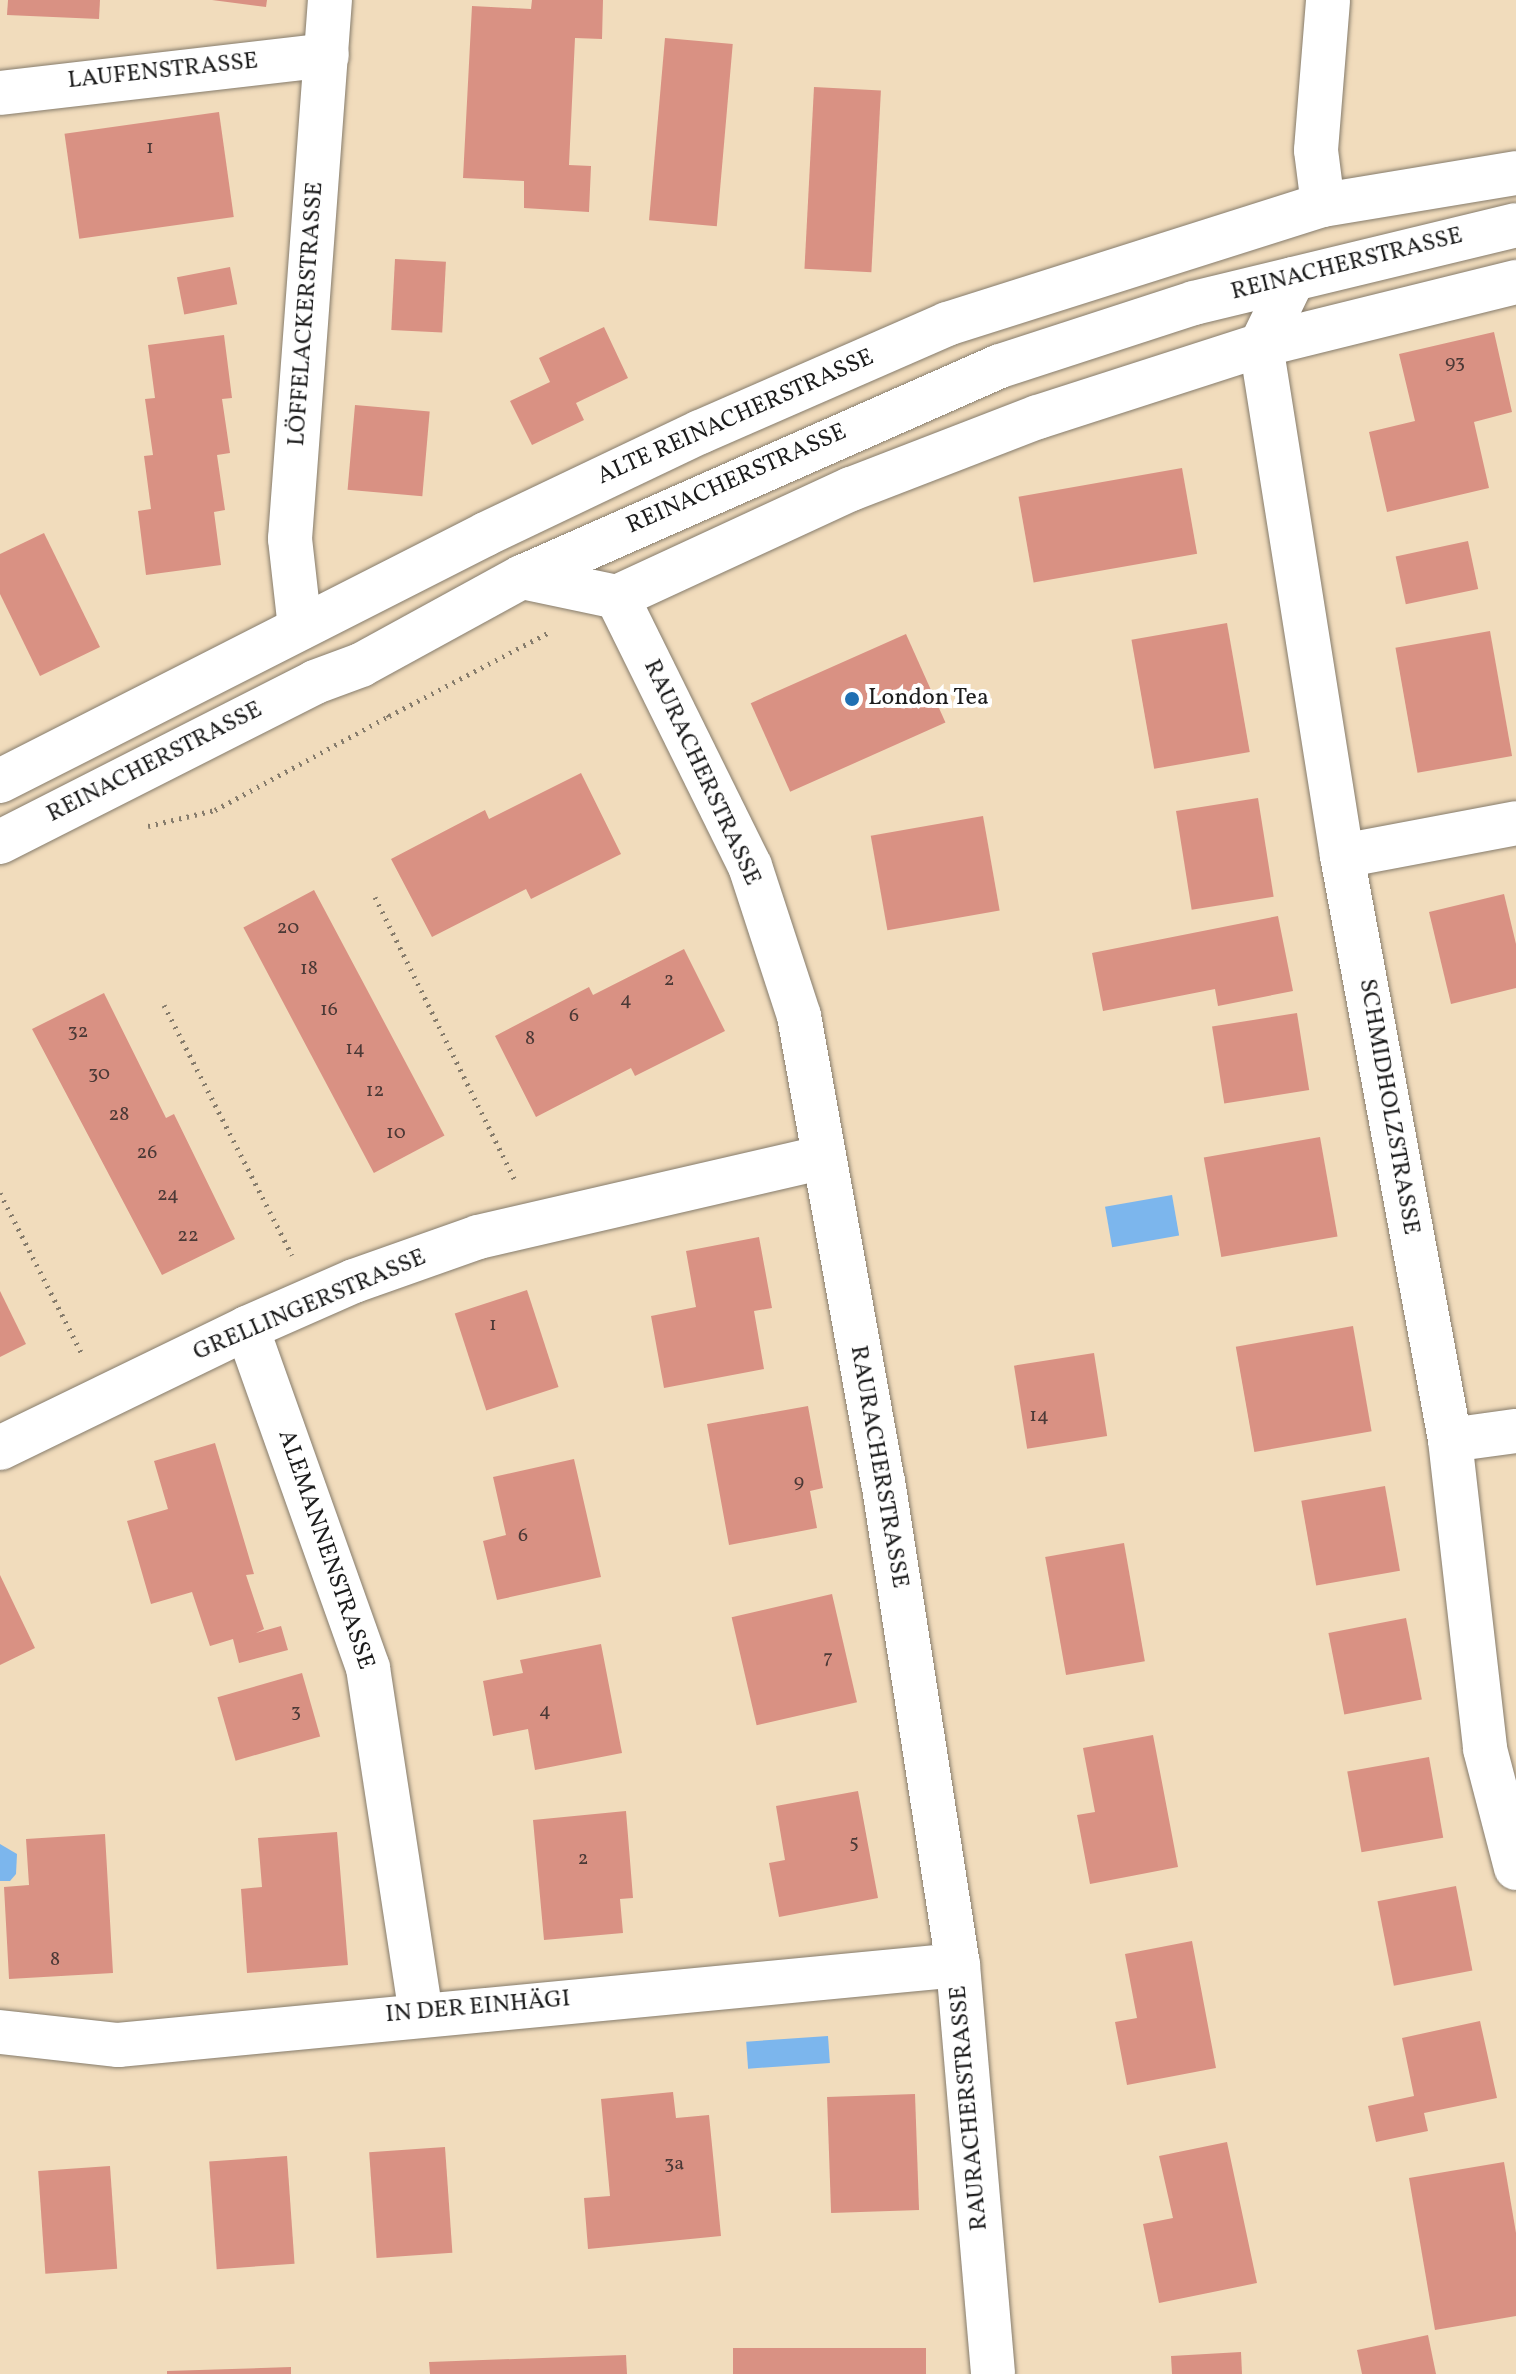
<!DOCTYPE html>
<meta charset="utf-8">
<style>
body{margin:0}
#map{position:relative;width:1516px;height:2374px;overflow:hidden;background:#f1dcbc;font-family:Vollkorn,serif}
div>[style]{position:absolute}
.water>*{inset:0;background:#7cb6ed;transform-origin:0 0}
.building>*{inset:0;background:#d99183;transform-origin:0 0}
.path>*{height:5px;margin-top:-2.5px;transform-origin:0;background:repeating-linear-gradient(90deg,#867c6c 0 2px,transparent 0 8px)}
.roads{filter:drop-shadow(0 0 2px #867c6c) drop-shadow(0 0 2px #867c6c)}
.minor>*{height:44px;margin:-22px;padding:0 22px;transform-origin:22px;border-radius:22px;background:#fff}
.primary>*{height:44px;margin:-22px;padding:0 22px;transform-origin:22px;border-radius:22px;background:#fff}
.dots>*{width:22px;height:22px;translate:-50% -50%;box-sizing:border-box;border:4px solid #fff;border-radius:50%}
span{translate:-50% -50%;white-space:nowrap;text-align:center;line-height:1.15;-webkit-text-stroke:8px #fff;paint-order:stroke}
.number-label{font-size:20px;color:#4b3936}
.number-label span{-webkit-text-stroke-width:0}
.street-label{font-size:24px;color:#1c1c1c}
.poi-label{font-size:24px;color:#1c1c1c}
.left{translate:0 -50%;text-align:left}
</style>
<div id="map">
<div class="water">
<i style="left:1172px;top:1195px;width:41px;height:68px;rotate:80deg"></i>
<i style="clip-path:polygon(0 1844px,17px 1854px,16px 1874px,10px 1881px,0 1881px)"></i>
<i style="left:828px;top:2036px;width:27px;height:82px;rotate:86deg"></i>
</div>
<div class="building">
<i style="clip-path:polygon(8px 0,100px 0,99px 19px,7px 15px)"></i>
<i style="clip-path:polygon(212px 0,267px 0,266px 7px)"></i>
<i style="clip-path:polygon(532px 0,603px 0,602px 39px,575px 38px,569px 165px,591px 166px,589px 212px,524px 208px,524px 181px,463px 178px,472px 6px,531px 9px)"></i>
<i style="left:665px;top:38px;width:68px;height:183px;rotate:5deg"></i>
<i style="left:814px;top:87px;width:67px;height:182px;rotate:3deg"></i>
<i style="left:219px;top:112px;width:106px;height:156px;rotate:82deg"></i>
<i style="left:395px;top:259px;width:51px;height:71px;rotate:3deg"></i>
<i style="left:230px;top:267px;width:38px;height:54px;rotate:79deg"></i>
<i style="clip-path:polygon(604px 327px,628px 378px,576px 403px,584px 420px,532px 445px,510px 401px,550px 382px,539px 358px)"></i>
<i style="clip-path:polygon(1494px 332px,1512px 412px,1474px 422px,1489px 488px,1387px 512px,1369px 432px,1415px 421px,1399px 354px)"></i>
<i style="clip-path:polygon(224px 335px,232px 398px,222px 399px,230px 453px,217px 455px,225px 510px,214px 512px,221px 565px,146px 575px,138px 511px,151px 509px,144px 456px,153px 455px,145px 399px,155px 398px,148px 345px)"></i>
<i style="left:355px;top:405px;width:75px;height:85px;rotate:5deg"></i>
<i style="left:1182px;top:468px;width:87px;height:166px;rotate:80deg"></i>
<i style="clip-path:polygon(44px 533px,100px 647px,40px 676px,0 594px,0 554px)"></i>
<i style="left:1468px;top:541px;width:49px;height:74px;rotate:78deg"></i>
<i style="left:1227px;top:623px;width:131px;height:97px;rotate:80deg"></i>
<i style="left:1490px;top:631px;width:127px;height:96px;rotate:80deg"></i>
<i style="left:906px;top:634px;width:97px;height:170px;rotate:66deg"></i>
<i style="clip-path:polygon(581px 773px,621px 854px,531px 899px,526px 889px,432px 937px,391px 859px,485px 810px,489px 819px)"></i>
<i style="left:1258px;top:798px;width:100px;height:83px;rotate:81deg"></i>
<i style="left:983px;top:816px;width:96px;height:114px;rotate:80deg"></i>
<i style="left:314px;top:890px;width:278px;height:80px;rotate:62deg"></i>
<i style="clip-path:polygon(1504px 894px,1516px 944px,1516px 988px,1451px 1004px,1429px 912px)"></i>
<i style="clip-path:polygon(1278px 916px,1293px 991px,1218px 1006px,1215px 989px,1103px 1011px,1092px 953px)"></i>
<i style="clip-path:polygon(684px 949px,725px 1031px,635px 1076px,631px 1068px,536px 1117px,495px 1036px,589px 987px,593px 995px)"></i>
<i style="clip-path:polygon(104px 993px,166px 1118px,174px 1114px,235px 1239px,162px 1275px,32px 1029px)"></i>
<i style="left:1297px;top:1013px;width:78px;height:86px;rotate:81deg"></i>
<i style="left:1320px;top:1137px;width:101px;height:118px;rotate:80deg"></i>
<i style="clip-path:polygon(759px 1237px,772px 1308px,754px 1311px,764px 1369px,664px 1388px,651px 1316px,696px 1307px,686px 1251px)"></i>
<i style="left:527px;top:1290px;width:102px;height:76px;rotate:72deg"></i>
<i style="clip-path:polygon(0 1291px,26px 1344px,0 1357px)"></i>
<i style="left:1353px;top:1326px;width:107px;height:119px;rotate:80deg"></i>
<i style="left:1094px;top:1353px;width:84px;height:81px;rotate:81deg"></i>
<i style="clip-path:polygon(808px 1406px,823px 1488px,810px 1491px,817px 1528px,729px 1545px,707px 1424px)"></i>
<i style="clip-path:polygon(215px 1443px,254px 1574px,246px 1575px,264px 1629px,256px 1633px,281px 1626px,288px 1650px,239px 1663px,233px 1639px,210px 1646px,192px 1592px,151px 1604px,127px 1521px,168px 1509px,154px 1461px)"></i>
<i style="clip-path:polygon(574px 1459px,601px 1577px,497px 1600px,483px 1541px,506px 1535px,493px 1477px)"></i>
<i style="left:1385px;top:1486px;width:86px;height:85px;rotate:80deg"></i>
<i style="left:1124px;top:1543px;width:120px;height:80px;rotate:80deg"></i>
<i style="clip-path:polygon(0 1575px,35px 1648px,0 1665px)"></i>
<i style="left:832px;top:1594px;width:111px;height:103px;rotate:77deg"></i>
<i style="left:1406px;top:1618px;width:83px;height:79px;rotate:79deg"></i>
<i style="clip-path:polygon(601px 1644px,622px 1753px,535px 1770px,528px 1729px,493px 1736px,483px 1681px,523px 1673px,520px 1660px)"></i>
<i style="left:302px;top:1673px;width:66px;height:88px;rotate:74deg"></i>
<i style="clip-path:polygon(1153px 1735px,1178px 1867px,1090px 1884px,1077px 1815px,1095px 1812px,1083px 1748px)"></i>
<i style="left:1429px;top:1757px;width:82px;height:83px;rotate:80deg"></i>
<i style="clip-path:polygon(858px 1791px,878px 1898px,779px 1917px,769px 1863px,785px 1860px,776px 1806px)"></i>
<i style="clip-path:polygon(626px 1811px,633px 1898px,620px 1899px,623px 1933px,544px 1940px,533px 1820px)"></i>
<i style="clip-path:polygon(337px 1832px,348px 1965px,247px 1973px,241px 1889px,262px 1887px,258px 1838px)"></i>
<i style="clip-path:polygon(105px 1834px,113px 1973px,9px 1979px,4px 1887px,29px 1885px,26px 1839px)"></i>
<i style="left:1456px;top:1886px;width:86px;height:80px;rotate:79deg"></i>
<i style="clip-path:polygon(1192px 1941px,1216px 2068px,1127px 2085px,1115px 2022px,1137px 2018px,1125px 1954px)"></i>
<i style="clip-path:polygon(1480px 2021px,1497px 2098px,1424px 2113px,1428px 2131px,1376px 2142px,1368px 2106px,1414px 2096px,1402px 2038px)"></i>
<i style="clip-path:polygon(673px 2092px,676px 2118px,709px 2115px,721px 2236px,588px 2249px,584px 2198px,610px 2196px,601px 2099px)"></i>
<i style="left:915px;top:2094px;width:116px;height:88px;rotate:88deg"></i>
<i style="clip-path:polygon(1227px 2142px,1257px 2283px,1159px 2303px,1143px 2224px,1173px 2218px,1159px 2156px)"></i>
<i style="left:445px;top:2147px;width:106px;height:76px;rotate:86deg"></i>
<i style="left:287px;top:2156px;width:108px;height:78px;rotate:86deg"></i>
<i style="clip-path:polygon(1504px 2162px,1516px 2233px,1516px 2316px,1435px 2330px,1409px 2178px)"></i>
<i style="left:110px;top:2166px;width:103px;height:72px;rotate:86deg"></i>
<i style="clip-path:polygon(1428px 2335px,1436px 2374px,1362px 2374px,1357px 2350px)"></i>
<i style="left:926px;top:2348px;width:26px;height:193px;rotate:90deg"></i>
<i style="clip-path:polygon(1241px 2352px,1242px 2374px,1172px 2374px,1171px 2356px)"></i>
<i style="clip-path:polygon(626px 2355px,627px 2374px,430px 2374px,429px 2362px)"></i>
<i style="clip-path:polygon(291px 2367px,291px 2374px,167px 2374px,167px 2371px)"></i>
</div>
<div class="path">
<i style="left:389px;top:716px;width:179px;rotate:-27.6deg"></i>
<i style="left:148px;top:826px;width:69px;rotate:-13.4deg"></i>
<i style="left:215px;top:810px;width:198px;rotate:-28.4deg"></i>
<i style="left:389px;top:716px;width:7px;rotate:-124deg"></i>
<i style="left:375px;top:897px;width:316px;rotate:63.7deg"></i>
<i style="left:164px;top:1005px;width:281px;rotate:62.9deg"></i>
<i style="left:0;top:1193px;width:181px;rotate:63deg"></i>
</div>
<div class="roads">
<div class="minor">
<i style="left:0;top:93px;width:329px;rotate:-6.6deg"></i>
<i style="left:1323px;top:205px;width:55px;rotate:-97.3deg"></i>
<i style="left:1316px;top:150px;width:150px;rotate:-85.4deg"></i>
<i style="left:1293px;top:279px;width:73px;rotate:115.9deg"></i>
<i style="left:1261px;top:345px;width:517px;rotate:80.99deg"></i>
<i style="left:1342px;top:856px;width:594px;rotate:79.52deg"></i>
<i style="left:1450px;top:1440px;width:311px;rotate:83.5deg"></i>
<i style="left:1485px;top:1749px;width:123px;rotate:75.4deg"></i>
<i style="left:522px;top:577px;width:97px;rotate:11.9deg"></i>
<i style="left:617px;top:597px;width:258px;rotate:-24.8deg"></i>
<i style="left:851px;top:489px;width:200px;rotate:-21.1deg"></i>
<i style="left:1038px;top:417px;width:234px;rotate:-17.9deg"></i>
<i style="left:1261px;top:345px;width:263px;rotate:-13.9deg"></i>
<i style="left:617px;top:597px;width:300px;rotate:63.7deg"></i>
<i style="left:750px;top:866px;width:158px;rotate:71.9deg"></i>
<i style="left:799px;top:1016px;width:473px;rotate:79.8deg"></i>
<i style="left:883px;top:1481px;width:490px;rotate:81.2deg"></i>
<i style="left:958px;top:1965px;width:410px;rotate:85.1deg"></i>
<i style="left:300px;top:628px;width:90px;rotate:-96.4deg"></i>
<i style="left:290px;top:539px;width:540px;rotate:-85.76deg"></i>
<i style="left:0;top:781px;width:545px;rotate:-26.94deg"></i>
<i style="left:486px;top:534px;width:237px;rotate:-25.5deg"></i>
<i style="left:700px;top:432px;width:270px;rotate:-23.6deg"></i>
<i style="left:947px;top:324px;width:394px;rotate:-17.6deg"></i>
<i style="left:1323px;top:205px;width:196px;rotate:-9.4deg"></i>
<i style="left:1342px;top:856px;width:177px;rotate:-10.7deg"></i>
<i style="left:247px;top:1328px;width:361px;rotate:70.4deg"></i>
<i style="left:368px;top:1668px;width:349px;rotate:81.3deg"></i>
<i style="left:1450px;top:1440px;width:67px;rotate:-7.8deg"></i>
<i style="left:0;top:1448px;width:275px;rotate:-25.9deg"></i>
<i style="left:247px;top:1328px;width:117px;rotate:-23.7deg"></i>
<i style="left:354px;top:1281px;width:132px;rotate:-19.5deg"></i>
<i style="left:478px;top:1237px;width:352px;rotate:-13deg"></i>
<i style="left:0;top:2032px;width:119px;rotate:6.3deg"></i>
<i style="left:118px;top:2045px;width:844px;rotate:-5.44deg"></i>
</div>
<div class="primary">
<i style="left:0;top:842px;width:353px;rotate:-26.9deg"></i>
<i style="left:315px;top:682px;width:49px;rotate:-20.3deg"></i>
<i style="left:361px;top:665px;width:183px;rotate:-28.7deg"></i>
<i style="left:522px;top:577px;width:522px;rotate:-23.82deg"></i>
<i style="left:1000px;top:366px;width:204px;rotate:-18deg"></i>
<i style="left:1194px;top:303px;width:331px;rotate:-13.6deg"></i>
</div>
</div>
<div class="dots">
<i style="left:852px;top:699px;background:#1f6fb2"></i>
</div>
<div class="number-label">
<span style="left:150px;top:148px">1</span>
<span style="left:1455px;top:363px">93</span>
<span style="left:288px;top:928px">20</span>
<span style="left:309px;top:969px">18</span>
<span style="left:669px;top:980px">2</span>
<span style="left:626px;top:1000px">4</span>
<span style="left:329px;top:1010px">16</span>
<span style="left:574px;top:1016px">6</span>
<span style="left:78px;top:1032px">32</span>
<span style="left:530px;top:1039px">8</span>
<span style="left:355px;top:1049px">14</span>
<span style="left:99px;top:1074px">30</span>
<span style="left:375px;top:1091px">12</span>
<span style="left:119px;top:1115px">28</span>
<span style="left:396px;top:1133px">10</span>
<span style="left:147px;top:1153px">26</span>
<span style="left:168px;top:1195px">24</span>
<span style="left:188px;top:1236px">22</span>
<span style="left:493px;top:1325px">1</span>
<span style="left:1039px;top:1416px">14</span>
<span style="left:799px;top:1482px">9</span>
<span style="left:523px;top:1536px">6</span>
<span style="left:828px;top:1658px">7</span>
<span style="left:545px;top:1711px">4</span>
<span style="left:296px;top:1712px">3</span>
<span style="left:854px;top:1843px">5</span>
<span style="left:583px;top:1859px">2</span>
<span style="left:55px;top:1960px">8</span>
<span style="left:674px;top:2164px">3a</span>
</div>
<div class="street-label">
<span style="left:163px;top:72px;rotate:-6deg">LAUFENSTRASSE</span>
<span style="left:1347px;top:265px;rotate:-14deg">REINACHERSTRASSE</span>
<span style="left:307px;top:314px;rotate:-86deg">LÖFFELACKERSTRASSE</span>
<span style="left:736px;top:418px;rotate:-24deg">ALTE REINACHERSTRASSE</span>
<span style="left:737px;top:480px;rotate:-24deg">REINACHERSTRASSE</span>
<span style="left:155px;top:763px;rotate:-27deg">REINACHERSTRASSE</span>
<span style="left:701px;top:773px;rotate:65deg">RAURACHERSTRASSE</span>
<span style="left:1388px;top:1107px;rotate:80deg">SCHMIDHOLZSTRASSE</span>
<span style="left:310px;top:1306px;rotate:-23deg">GRELLINGERSTRASSE</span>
<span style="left:878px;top:1467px;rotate:80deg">RAURACHERSTRASSE</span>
<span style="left:325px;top:1550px;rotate:71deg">ALEMANNENSTRASSE</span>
<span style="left:478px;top:2008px;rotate:-5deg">IN DER EINHÄGI</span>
<span style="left:970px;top:2108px;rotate:-95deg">RAURACHERSTRASSE</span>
</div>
<div class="poi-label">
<span class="left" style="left:868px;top:699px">London Tea</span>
</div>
</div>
